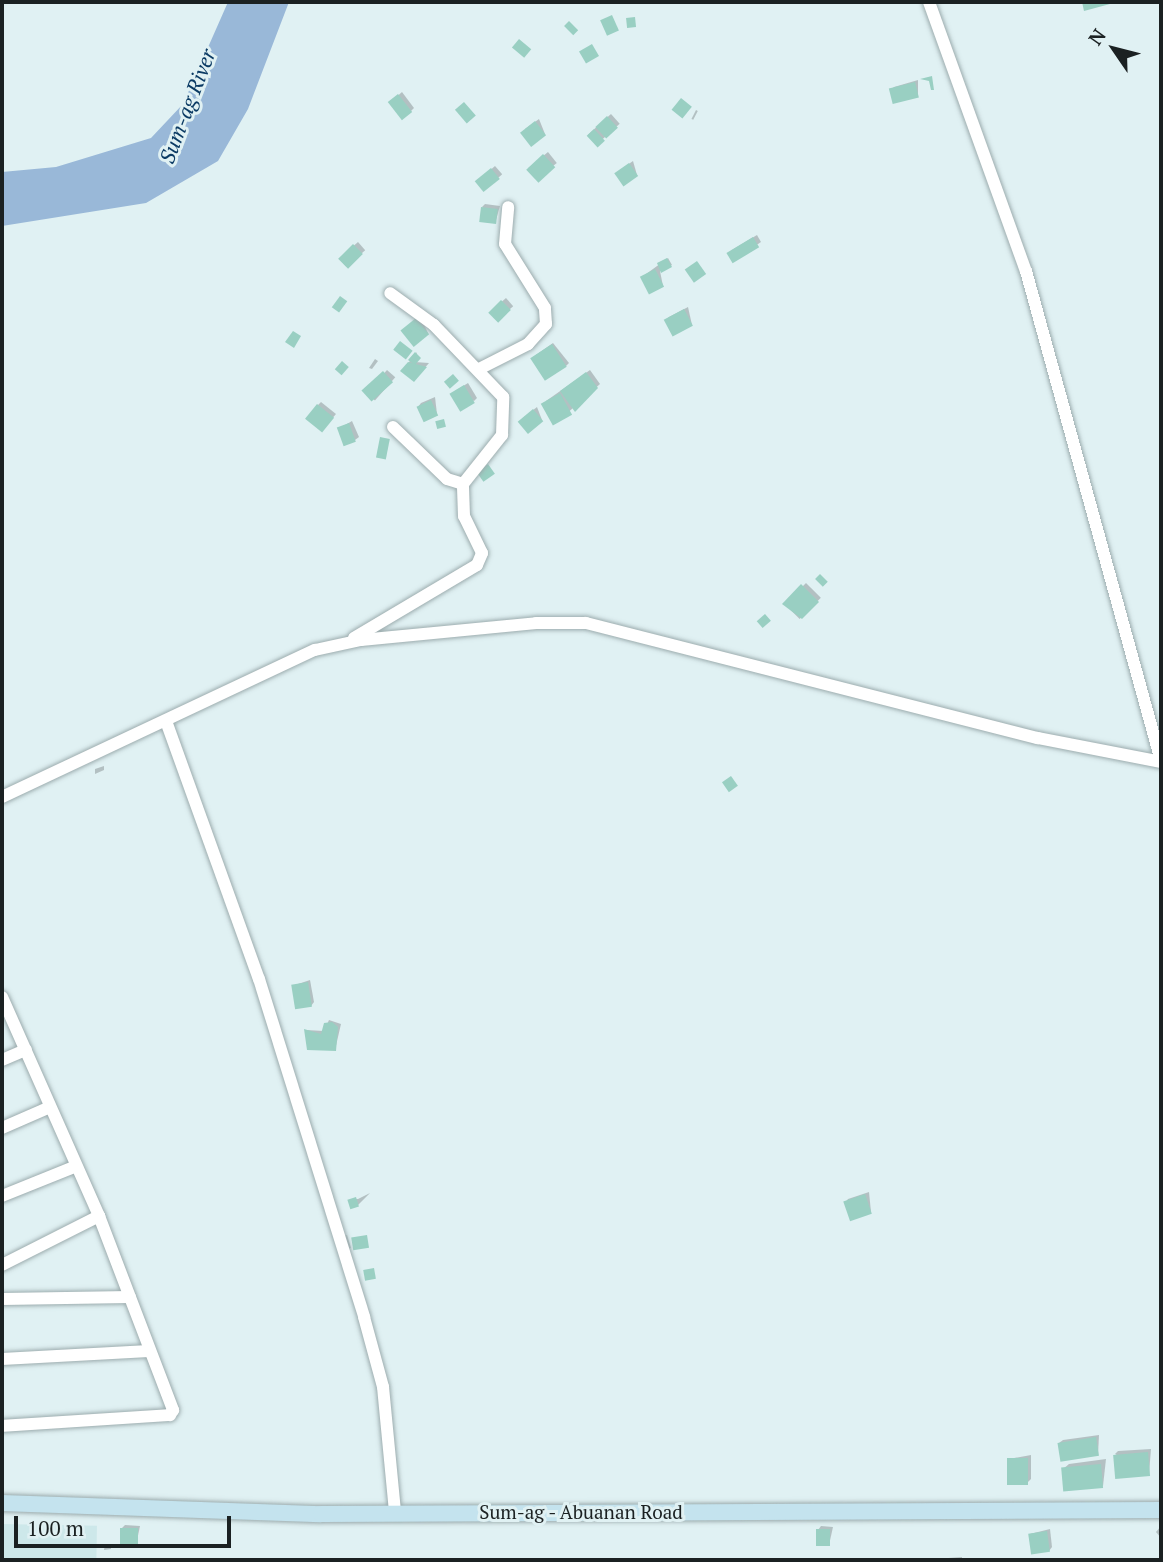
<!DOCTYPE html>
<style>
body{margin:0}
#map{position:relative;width:1163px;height:1562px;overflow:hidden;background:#e0f1f3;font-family:"PT Serif",serif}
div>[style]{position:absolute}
.built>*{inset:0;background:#cde8ea;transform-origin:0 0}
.water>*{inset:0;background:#99b8d8}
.shadow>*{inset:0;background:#0003;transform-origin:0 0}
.building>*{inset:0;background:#99cfc2;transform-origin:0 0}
.roads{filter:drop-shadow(0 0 2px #9cacae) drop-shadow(0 0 2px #9cacae)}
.minor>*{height:12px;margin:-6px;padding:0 6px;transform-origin:6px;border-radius:6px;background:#fff}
.secondary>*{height:16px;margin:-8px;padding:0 8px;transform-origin:8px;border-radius:8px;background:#c4e3ee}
span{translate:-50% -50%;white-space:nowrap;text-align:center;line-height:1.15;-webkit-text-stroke:6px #e0f1f3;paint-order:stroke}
.street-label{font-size:19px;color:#1b2122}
.water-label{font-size:21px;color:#0b3b64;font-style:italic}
.frame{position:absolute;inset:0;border:4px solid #1b2122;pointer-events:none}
.north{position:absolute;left:1079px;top:14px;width:70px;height:70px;-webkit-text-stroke:5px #e0f1f3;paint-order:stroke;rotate:305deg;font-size:19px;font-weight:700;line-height:28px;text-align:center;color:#1b2122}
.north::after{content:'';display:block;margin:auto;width:24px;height:32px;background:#1b2122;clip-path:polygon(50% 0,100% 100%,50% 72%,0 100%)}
.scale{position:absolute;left:14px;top:1516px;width:217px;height:32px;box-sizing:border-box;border:4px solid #1b2122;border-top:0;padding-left:9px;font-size:21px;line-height:24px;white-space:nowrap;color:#1b2122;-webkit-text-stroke:5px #e0f1f3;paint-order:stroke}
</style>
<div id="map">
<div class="built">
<i style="left:2px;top:1524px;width:95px;height:36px;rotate:1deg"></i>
</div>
<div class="water">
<i style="clip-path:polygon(228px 2px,289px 2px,248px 109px,218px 161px,146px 203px,2px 226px,2px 172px,56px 167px,151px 138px,183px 104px)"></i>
</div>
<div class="shadow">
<i style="clip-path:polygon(918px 80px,918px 96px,891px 90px,894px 87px)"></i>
<i style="clip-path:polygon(402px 92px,414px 108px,411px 111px,393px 100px)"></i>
<i style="left:696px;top:110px;width:2px;height:10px;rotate:27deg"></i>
<i style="left:611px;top:114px;width:13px;height:31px;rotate:48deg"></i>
<i style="clip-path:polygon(539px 119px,545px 134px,525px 129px)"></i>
<i style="left:548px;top:152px;width:14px;height:25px;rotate:51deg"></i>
<i style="clip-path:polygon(633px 161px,637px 175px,620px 170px)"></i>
<i style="left:495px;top:166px;width:11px;height:23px;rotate:49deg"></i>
<i style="clip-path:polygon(485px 204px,500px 206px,495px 223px,482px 207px)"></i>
<i style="clip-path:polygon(757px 235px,761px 242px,733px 261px,732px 250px)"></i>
<i style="left:358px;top:242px;width:11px;height:25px;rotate:49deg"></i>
<i style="clip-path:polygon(668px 258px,672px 265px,660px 271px,663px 286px,642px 277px)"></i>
<i style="left:506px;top:298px;width:11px;height:21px;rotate:49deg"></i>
<i style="clip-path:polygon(688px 307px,692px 325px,666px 320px,669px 317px)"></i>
<i style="clip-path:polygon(420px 316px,428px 333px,403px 331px)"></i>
<i style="clip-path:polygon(553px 343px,569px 363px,566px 366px,536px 355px)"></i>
<i style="clip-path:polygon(417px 352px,415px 362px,429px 363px,417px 377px,402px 371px)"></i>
<i style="clip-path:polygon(375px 359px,378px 361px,372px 369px,369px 368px)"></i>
<i style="left:387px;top:370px;width:11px;height:31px;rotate:41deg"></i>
<i style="clip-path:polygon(590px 370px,600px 384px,555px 424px,546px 401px)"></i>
<i style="clip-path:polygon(468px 383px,477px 398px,474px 401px,455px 391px)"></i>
<i style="clip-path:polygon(435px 397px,437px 414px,418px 407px,421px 403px)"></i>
<i style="clip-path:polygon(321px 402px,336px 414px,325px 427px,318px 405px)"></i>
<i style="clip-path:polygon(537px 407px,542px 420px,523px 418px)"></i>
<i style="clip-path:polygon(352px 421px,359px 437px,355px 440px,340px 428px)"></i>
<i style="left:806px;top:583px;width:21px;height:30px;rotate:45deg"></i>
<i style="clip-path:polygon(104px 766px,104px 770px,95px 774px,95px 769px)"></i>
<i style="clip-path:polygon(310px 980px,314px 1002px,311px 1006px,292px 986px)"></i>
<i style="clip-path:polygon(329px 1020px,341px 1024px,335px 1050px,306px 1030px,324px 1031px)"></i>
<i style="clip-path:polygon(869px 1192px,871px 1212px,845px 1203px,848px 1199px)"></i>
<i style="clip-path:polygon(370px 1193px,358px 1205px,352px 1199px,358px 1199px)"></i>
<i style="clip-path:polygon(347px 1235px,351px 1248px,346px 1250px,343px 1236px)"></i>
<i style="clip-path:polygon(1099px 1435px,1098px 1455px,1059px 1443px,1063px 1440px)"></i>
<i style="clip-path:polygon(1151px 1449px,1149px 1474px,1115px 1454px,1118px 1451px)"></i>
<i style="clip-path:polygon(1031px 1455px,1031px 1479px,1027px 1483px,1009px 1459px)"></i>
<i style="clip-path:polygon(1106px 1459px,1103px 1486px,1063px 1469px,1069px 1464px)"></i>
<i style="clip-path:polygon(125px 1525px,140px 1526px,136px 1545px,122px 1528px)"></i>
<i style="clip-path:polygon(821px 1526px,833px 1527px,829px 1545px,818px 1530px)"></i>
<i style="clip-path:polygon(1161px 1526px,1161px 1538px,1156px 1532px)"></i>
<i style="clip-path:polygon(1050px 1529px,1052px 1547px,1049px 1551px,1030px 1534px)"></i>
<i style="clip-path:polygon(111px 1544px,111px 1549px,104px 1550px,105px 1544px)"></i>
<i style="clip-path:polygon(962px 1557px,962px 1560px,933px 1560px,934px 1559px)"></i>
</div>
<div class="building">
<i style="clip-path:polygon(1082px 2px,1109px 2px,1110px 4px,1084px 11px)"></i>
<i style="left:612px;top:15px;width:17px;height:13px;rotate:66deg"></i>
<i style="left:635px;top:17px;width:10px;height:9px;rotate:84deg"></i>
<i style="left:569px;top:21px;width:13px;height:7px;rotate:45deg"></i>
<i style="left:519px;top:39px;width:16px;height:11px;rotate:40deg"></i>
<i style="left:592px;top:44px;width:14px;height:15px;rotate:60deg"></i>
<i style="clip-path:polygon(932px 76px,934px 90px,931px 90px,929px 81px,920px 79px)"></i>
<i style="left:915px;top:82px;width:16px;height:27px;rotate:76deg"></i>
<i style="left:398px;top:94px;width:23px;height:13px;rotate:52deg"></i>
<i style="left:681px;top:98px;width:14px;height:15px;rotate:39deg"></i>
<i style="left:464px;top:102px;width:18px;height:12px;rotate:49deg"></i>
<i style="left:607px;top:116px;width:16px;height:16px;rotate:47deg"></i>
<i style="left:535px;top:121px;width:18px;height:19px;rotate:52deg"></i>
<i style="left:594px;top:129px;width:16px;height:10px;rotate:47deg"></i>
<i style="left:543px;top:154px;width:18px;height:23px;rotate:47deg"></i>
<i style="left:629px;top:163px;width:16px;height:18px;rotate:55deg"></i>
<i style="left:491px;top:168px;width:14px;height:21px;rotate:51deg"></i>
<i style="left:481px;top:207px;width:17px;height:15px;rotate:7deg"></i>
<i style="left:753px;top:237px;width:12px;height:31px;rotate:59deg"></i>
<i style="left:353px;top:244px;width:14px;height:21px;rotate:45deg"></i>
<i style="clip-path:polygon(667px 258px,672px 267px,661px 273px,657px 263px)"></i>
<i style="left:697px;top:261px;width:16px;height:15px;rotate:55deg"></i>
<i style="left:655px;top:269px;width:20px;height:17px;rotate:63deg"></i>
<i style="left:340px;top:296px;width:9px;height:14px;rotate:36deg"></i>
<i style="left:501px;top:300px;width:14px;height:18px;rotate:45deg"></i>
<i style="left:684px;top:309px;width:19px;height:23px;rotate:62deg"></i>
<i style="left:416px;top:318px;width:21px;height:20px;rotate:51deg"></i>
<i style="clip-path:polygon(293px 331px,301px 336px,294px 348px,285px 342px)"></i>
<i style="left:400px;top:341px;width:16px;height:11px;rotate:38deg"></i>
<i style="left:552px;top:344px;width:27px;height:26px;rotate:57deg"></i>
<i style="clip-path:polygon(415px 352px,421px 358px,415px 365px,408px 360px)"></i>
<i style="left:342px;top:361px;width:9px;height:11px;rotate:41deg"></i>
<i style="clip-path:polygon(408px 362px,427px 367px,414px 382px,400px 371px)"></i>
<i style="left:383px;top:371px;width:15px;height:29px;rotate:48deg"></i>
<i style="clip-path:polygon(586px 372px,598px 388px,575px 412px,560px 391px)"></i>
<i style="left:453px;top:374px;width:9px;height:12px;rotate:49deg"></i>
<i style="left:464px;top:385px;width:21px;height:17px;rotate:59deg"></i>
<i style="left:560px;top:393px;width:25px;height:22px;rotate:61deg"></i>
<i style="left:431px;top:400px;width:17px;height:16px;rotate:65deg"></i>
<i style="left:317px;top:404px;width:22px;height:19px;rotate:39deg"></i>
<i style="left:533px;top:409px;width:16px;height:20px;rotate:50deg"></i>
<i style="left:444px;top:419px;width:8px;height:9px;rotate:76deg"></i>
<i style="left:349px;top:423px;width:20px;height:13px;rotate:70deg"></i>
<i style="left:380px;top:437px;width:10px;height:21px;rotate:11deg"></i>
<i style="left:488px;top:464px;width:12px;height:14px;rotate:55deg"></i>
<i style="left:820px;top:574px;width:11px;height:7px;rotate:45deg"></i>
<i style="clip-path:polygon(801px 584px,819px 602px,802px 619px,782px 604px)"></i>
<i style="left:765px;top:614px;width:9px;height:11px;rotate:49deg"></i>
<i style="left:731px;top:776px;width:12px;height:11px;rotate:55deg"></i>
<i style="left:308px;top:982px;width:25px;height:17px;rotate:81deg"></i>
<i style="clip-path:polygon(332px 1022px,338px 1027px,336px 1051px,307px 1050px,304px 1029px,321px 1034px,324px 1023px)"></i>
<i style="left:865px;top:1194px;width:21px;height:23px;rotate:71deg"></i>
<i style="left:356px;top:1197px;width:10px;height:9px;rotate:73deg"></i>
<i style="left:367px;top:1235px;width:13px;height:16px;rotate:81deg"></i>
<i style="left:374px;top:1268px;width:11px;height:11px;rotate:80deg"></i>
<i style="left:1096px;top:1437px;width:19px;height:39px;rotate:81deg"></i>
<i style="left:1148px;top:1452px;width:24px;height:35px;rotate:85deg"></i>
<i style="left:1007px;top:1458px;width:21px;height:27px"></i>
<i style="left:1101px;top:1464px;width:24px;height:40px;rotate:85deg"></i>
<i style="left:120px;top:1528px;width:18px;height:18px"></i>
<i style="left:816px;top:1529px;width:14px;height:17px"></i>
<i style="left:1047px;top:1531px;width:21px;height:19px;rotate:82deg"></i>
</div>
<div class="roads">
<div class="minor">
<i style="left:929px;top:2px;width:286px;rotate:70.2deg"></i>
<i style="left:1026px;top:271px;width:508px;rotate:74.6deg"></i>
<i style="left:479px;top:369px;width:55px;rotate:-27deg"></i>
<i style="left:528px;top:344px;width:27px;rotate:-48deg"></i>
<i style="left:546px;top:324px;width:16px;rotate:-94deg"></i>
<i style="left:545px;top:308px;width:75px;rotate:-122deg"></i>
<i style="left:505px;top:244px;width:37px;rotate:-85deg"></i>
<i style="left:393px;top:427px;width:75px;rotate:43.9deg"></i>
<i style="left:447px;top:479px;width:17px;rotate:17deg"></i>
<i style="left:354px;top:638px;width:143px;rotate:-30.7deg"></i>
<i style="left:477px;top:565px;width:13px;rotate:-67deg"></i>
<i style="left:482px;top:553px;width:41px;rotate:-115.9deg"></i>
<i style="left:464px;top:516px;width:32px;rotate:-92deg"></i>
<i style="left:463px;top:484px;width:63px;rotate:-51.5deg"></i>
<i style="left:502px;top:435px;width:38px;rotate:-88deg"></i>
<i style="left:503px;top:397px;width:100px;rotate:-133.8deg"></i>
<i style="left:434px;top:325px;width:54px;rotate:-144deg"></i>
<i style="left:166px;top:721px;width:274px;rotate:70.2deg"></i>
<i style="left:259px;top:979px;width:354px;rotate:72.7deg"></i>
<i style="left:364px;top:1317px;width:73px;rotate:74.8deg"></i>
<i style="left:383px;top:1387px;width:126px;rotate:84.5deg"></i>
<i style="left:2px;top:797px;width:346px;rotate:-25.2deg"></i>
<i style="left:315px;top:650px;width:47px;rotate:-12.3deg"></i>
<i style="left:361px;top:640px;width:176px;rotate:-5.5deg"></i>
<i style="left:536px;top:623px;width:50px"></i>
<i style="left:586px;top:623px;width:466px;rotate:14.3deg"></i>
<i style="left:1038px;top:738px;width:125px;rotate:11deg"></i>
<i style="left:2px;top:997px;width:240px;rotate:66.1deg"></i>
<i style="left:99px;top:1216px;width:208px;rotate:69.1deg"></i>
<i style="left:173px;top:1410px;width:6px;rotate:121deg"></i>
<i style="left:170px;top:1415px;width:168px;rotate:176.3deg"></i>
<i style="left:2px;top:1060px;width:26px;rotate:-23deg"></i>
<i style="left:2px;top:1128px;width:50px;rotate:-23.5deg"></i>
<i style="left:2px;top:1196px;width:78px;rotate:-21.9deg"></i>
<i style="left:2px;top:1265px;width:109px;rotate:-26.8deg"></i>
<i style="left:2px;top:1299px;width:128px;rotate:-0.9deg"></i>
<i style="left:2px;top:1359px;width:147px;rotate:-3.1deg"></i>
</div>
<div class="secondary">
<i style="left:2px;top:1503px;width:319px;rotate:2deg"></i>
<i style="left:321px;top:1514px;width:840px;rotate:-0.27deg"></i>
</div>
</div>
<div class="street-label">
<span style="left:581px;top:1512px">Sum-ag - Abuanan Road</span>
</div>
<div class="water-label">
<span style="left:187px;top:106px;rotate:-69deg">Sum-ag River</span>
</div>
<div class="frame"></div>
<div class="north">N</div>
<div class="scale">100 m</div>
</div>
